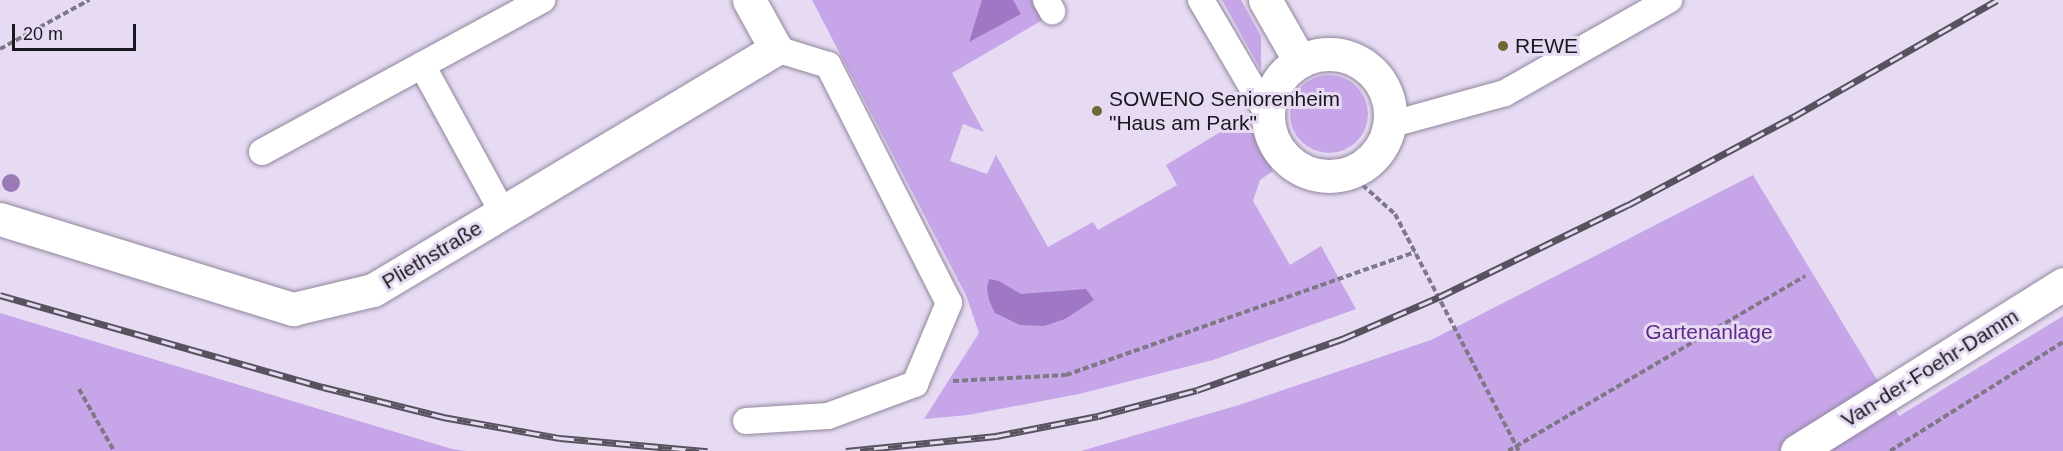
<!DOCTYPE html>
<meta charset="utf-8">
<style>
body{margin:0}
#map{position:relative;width:2063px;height:451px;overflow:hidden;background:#e6dbf2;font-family:Helvetica,sans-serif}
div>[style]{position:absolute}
.green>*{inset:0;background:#c6a6e8}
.round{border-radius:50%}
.water>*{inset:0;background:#9f77c5}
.path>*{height:4px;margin-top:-2px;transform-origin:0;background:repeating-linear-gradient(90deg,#7f7887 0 6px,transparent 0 9px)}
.roads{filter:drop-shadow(0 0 2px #90869c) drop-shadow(0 0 2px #90869c)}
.service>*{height:26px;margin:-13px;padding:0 13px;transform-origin:13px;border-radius:13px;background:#fff}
.minor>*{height:33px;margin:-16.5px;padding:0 16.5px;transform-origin:16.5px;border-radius:16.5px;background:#fff}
.minor>.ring{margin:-16.5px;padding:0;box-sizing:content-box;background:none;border:33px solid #fff;border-radius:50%}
.rail>*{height:7px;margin-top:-3.5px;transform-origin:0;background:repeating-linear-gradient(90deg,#e6dbf2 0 14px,#58525e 0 28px);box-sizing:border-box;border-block:2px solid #58525e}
.trees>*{width:18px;height:18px;margin:-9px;border-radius:50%;background:#9c7ab8}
.dots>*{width:16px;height:16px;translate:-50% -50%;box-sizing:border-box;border:3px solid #e6dbf2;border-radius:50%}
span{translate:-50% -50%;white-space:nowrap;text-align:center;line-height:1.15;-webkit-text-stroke:6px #e6dbf2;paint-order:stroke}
.poi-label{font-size:21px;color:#1b171f}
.left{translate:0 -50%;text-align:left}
.street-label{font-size:21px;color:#1b171f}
.park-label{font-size:21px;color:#5f2b88}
.scale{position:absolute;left:12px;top:24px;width:124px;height:27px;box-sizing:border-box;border:3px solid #1b171f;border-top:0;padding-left:8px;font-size:18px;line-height:21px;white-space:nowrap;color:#1b171f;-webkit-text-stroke:4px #e6dbf2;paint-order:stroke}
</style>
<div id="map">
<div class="green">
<i style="clip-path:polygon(812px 0,1034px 0,1046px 18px,952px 73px,984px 132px,963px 124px,950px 161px,987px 174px,996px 155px,1048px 247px,1093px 222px,1098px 230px,1177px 185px,1166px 165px,1245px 117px,1273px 171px,1260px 180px,1253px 201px,1290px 265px,1321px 246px,1356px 309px,1213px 360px,1079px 394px,968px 415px,924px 419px,979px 333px,966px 295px)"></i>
<i style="clip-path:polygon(1222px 0,1241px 0,1261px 36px,1261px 70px)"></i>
<i class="round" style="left:1290px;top:75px;width:78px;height:78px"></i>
<i style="clip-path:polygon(1753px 175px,1899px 416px,2063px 316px,2063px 451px,1081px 451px,1239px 405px,1431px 340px)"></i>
<i style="clip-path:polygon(0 313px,452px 449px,466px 451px,0 451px)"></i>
</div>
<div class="water">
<i style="clip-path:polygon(982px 0,1013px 0,1021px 14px,969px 42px)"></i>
<i style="clip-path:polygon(989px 279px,999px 281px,1021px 294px,1086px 289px,1094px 300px,1065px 319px,1044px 326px,1020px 325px,995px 313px,989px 300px,987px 288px)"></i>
</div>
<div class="path">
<i style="left:0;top:49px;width:102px;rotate:-28.8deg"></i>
<i style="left:1349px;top:173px;width:62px;rotate:41.7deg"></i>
<i style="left:1395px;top:214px;width:267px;rotate:62.4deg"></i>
<i style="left:953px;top:381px;width:113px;rotate:-3deg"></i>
<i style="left:1066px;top:375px;width:370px;rotate:-19.4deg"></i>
<i style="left:79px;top:389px;width:71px;rotate:60.6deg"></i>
<i style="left:1508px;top:451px;width:345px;rotate:-30.5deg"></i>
<i style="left:1890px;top:451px;width:204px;rotate:-32.2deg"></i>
</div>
<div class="roads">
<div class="service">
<i style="left:1046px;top:0;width:13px;rotate:61deg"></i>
<i style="left:1201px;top:0;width:132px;rotate:59.6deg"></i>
<i style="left:422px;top:65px;width:169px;rotate:61.3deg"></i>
<i style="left:1389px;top:125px;width:120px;rotate:-15.4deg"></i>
<i style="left:1505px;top:93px;width:189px;rotate:-29.6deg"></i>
<i style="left:262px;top:152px;width:319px;rotate:-28.5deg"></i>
<i style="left:746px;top:421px;width:82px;rotate:-3.5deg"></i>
<i style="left:828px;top:416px;width:93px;rotate:-20.2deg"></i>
<i style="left:915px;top:384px;width:88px;rotate:-67.2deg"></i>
<i style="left:949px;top:303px;width:267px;rotate:-116.9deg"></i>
<i style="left:828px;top:65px;width:54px;rotate:-162.9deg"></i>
</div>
<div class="minor">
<i style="left:1265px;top:0;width:70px;rotate:60.2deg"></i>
<i class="ring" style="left:1268px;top:54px;width:89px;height:89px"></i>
<i style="left:0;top:219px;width:307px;rotate:17.1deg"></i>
<i style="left:293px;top:309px;width:82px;rotate:-13.4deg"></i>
<i style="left:373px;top:290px;width:470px;rotate:-30.9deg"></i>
<i style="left:776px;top:49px;width:56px;rotate:-118.9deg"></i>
<i style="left:1797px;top:451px;width:314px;rotate:-32.1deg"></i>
</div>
</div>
<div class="rail">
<i style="left:0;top:295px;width:336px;rotate:15.9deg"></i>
<i style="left:323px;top:387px;width:124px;rotate:14deg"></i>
<i style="left:443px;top:417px;width:119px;rotate:10.2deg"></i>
<i style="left:560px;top:438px;width:148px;rotate:5.1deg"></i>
<i style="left:846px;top:451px;width:151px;rotate:-5.7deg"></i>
<i style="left:996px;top:436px;width:104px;rotate:-11.1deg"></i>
<i style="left:1098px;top:416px;width:102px;rotate:-14.7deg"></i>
<i style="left:1197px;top:390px;width:154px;rotate:-19.4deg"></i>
<i style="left:1342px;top:339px;width:106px;rotate:-23.4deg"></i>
<i style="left:1439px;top:297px;width:210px;rotate:-26deg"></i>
<i style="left:1628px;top:205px;width:187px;rotate:-28.1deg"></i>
<i style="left:1793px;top:117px;width:235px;rotate:-29.8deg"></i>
</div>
<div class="trees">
<i style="left:11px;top:183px"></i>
</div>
<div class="dots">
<i style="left:1503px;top:46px;background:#6f6734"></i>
<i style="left:1097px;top:111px;background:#6f6734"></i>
</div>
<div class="poi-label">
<span class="left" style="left:1515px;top:46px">REWE</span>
<span class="left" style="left:1109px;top:111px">SOWENO Seniorenheim<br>"Haus am Park"</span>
</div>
<div class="street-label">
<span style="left:432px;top:255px;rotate:-31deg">Pliethstraße</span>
<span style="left:1930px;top:368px;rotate:-32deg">Van-der-Foehr-Damm</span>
</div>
<div class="park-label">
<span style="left:1709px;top:332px">Gartenanlage</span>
</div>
<div class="scale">20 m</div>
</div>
